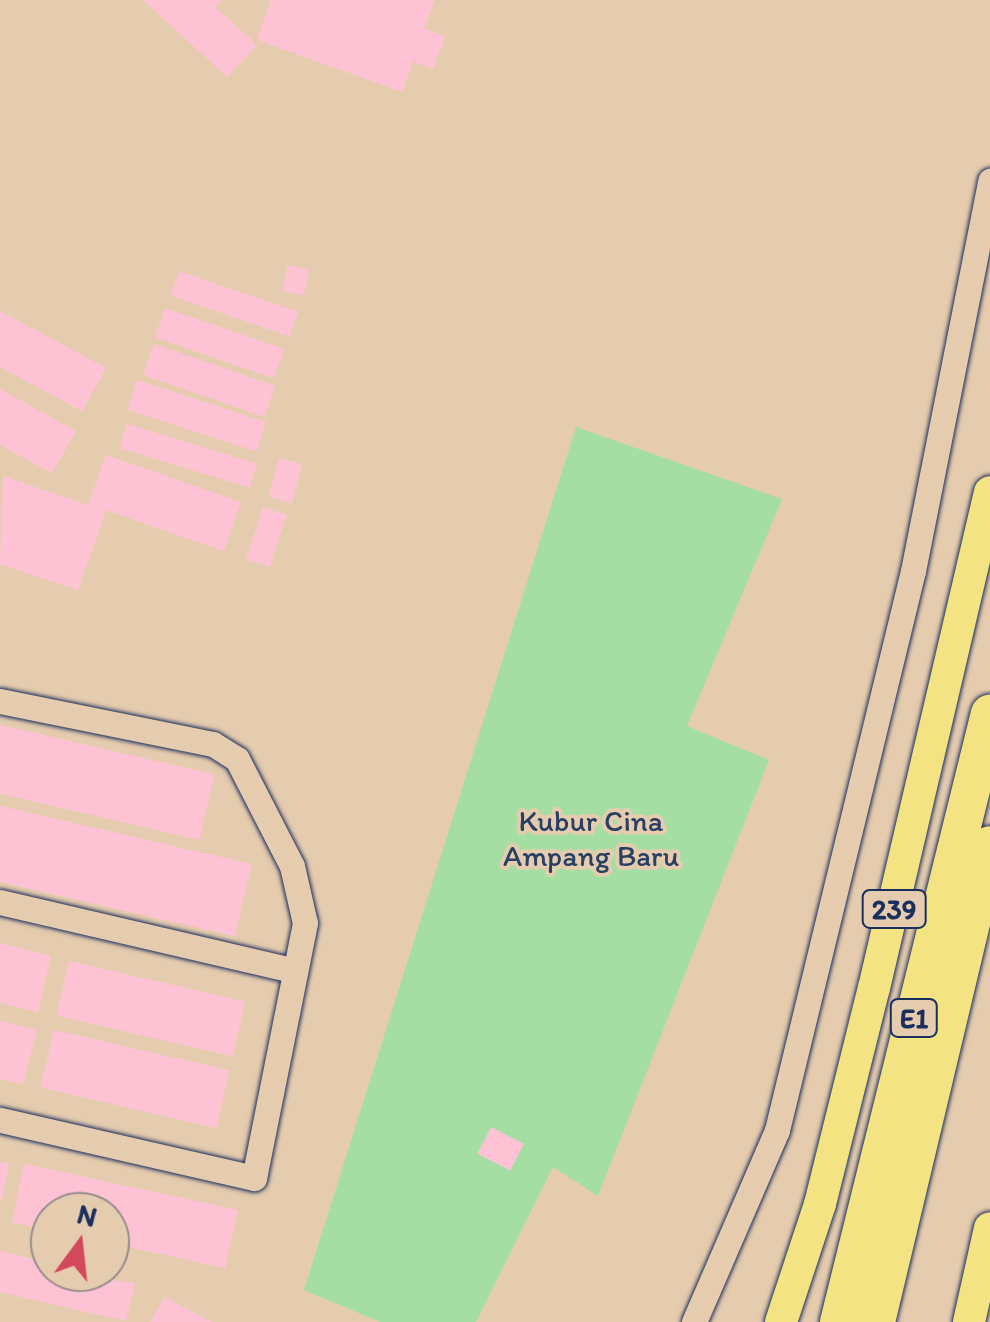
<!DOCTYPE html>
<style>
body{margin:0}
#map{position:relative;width:990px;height:1322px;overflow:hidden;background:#e6ccae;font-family:Itim,sans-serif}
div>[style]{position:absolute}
.green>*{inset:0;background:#a4dea3}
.building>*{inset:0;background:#fdc3d5;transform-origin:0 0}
.roads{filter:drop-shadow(0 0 2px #1b2f5e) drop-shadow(0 0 2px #1b2f5e)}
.minor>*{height:25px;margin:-12.5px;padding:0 12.5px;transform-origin:12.5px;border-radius:12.5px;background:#e6ccae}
.major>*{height:32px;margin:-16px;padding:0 16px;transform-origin:16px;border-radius:16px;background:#f4e382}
.highway>*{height:38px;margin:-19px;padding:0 19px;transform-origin:19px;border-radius:19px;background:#f4e382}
span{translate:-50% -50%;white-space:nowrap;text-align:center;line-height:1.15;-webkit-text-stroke:8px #e6ccae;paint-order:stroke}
.shield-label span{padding:2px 8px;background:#e6ccae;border:2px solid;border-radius:8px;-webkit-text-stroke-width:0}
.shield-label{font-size:28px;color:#1b2f5e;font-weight:700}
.park-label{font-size:30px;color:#294065}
.north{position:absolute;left:30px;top:1192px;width:100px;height:100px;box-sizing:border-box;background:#e6ccae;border:2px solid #958d8e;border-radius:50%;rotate:15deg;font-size:28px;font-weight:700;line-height:40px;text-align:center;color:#1b2f5e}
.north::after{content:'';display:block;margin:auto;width:35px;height:45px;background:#d1495b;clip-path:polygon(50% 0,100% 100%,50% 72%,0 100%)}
</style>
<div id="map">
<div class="green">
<i style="clip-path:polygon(576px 427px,782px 499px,687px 726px,769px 760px,598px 1196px,553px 1167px,476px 1322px,380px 1322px,304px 1290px)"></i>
</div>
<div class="building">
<i style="clip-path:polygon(143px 0,222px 0,215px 7px,257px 45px,227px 77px)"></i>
<i style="clip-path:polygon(271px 0,435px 0,424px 29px,445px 36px,433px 69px,413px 61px,402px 92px,257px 40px)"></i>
<i style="left:288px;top:265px;width:22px;height:26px;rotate:13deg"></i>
<i style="left:179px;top:271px;width:126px;height:26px;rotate:19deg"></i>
<i style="left:165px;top:308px;width:126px;height:31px;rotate:19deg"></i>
<i style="clip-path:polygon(0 311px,106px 368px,82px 411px,0 367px)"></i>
<i style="left:154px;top:344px;width:128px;height:33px;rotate:19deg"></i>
<i style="left:137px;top:380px;width:136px;height:31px;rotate:18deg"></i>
<i style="clip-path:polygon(0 389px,76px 431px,52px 473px,0 445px)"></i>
<i style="left:127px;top:424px;width:136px;height:25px;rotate:17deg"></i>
<i style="clip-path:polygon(106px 455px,241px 502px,224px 551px,106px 510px,78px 590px,0 564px,3px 476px,88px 505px)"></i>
<i style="left:279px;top:458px;width:24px;height:40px;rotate:15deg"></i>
<i style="left:263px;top:507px;width:25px;height:55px;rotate:18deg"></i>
<i style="left:0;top:725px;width:220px;height:67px;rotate:13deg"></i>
<i style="left:0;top:806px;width:258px;height:74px;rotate:13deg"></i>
<i style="clip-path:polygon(0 943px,51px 956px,38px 1012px,0 1003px)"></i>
<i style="left:69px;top:961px;width:181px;height:56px;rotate:13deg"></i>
<i style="clip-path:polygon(0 1021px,37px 1030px,23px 1084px,0 1079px)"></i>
<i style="left:54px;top:1030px;width:180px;height:59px;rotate:13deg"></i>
<i style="left:491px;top:1127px;width:37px;height:30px;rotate:27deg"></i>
<i style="clip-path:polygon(0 1162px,9px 1164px,2px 1199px,0 1199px)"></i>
<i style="clip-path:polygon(24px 1164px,238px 1210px,225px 1268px,110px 1243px,110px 1212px,50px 1212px,50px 1230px,12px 1222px)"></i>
<i style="clip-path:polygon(0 1251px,50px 1263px,50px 1272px,135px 1283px,126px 1321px,0 1292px)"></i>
<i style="clip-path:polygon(164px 1297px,212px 1322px,151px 1322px)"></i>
</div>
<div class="roads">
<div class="minor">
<i style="left:0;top:701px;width:217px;rotate:11.4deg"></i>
<i style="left:213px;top:744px;width:28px;rotate:32deg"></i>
<i style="left:237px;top:759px;width:120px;rotate:62.8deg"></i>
<i style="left:292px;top:866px;width:58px;rotate:77.2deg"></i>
<i style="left:305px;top:923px;width:260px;rotate:101.3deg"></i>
<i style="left:254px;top:1178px;width:261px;rotate:-167.1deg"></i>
<i style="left:0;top:902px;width:300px;rotate:13.1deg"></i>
<i style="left:694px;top:1322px;width:209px;rotate:-66.6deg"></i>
<i style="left:777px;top:1130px;width:575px;rotate:-76.33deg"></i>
<i style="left:913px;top:571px;width:398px;rotate:-78.8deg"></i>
</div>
<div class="major">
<i style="left:781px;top:1322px;width:124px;rotate:-71.7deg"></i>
<i style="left:820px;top:1204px;width:223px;rotate:-76deg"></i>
<i style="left:874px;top:988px;width:509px;rotate:-76.84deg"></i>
<i style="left:969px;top:1322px;width:96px;rotate:-77.4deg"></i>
</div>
<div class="highway">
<i style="left:839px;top:1322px;width:627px;rotate:-76.07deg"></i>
<i style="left:876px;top:1322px;width:490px;rotate:-76.6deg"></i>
</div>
</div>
<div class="shield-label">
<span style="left:894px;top:909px">239</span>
<span style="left:914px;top:1018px">E1</span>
</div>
<div class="park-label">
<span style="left:591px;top:838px">Kubur Cina<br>Ampang Baru</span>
</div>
<div class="north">N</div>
</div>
